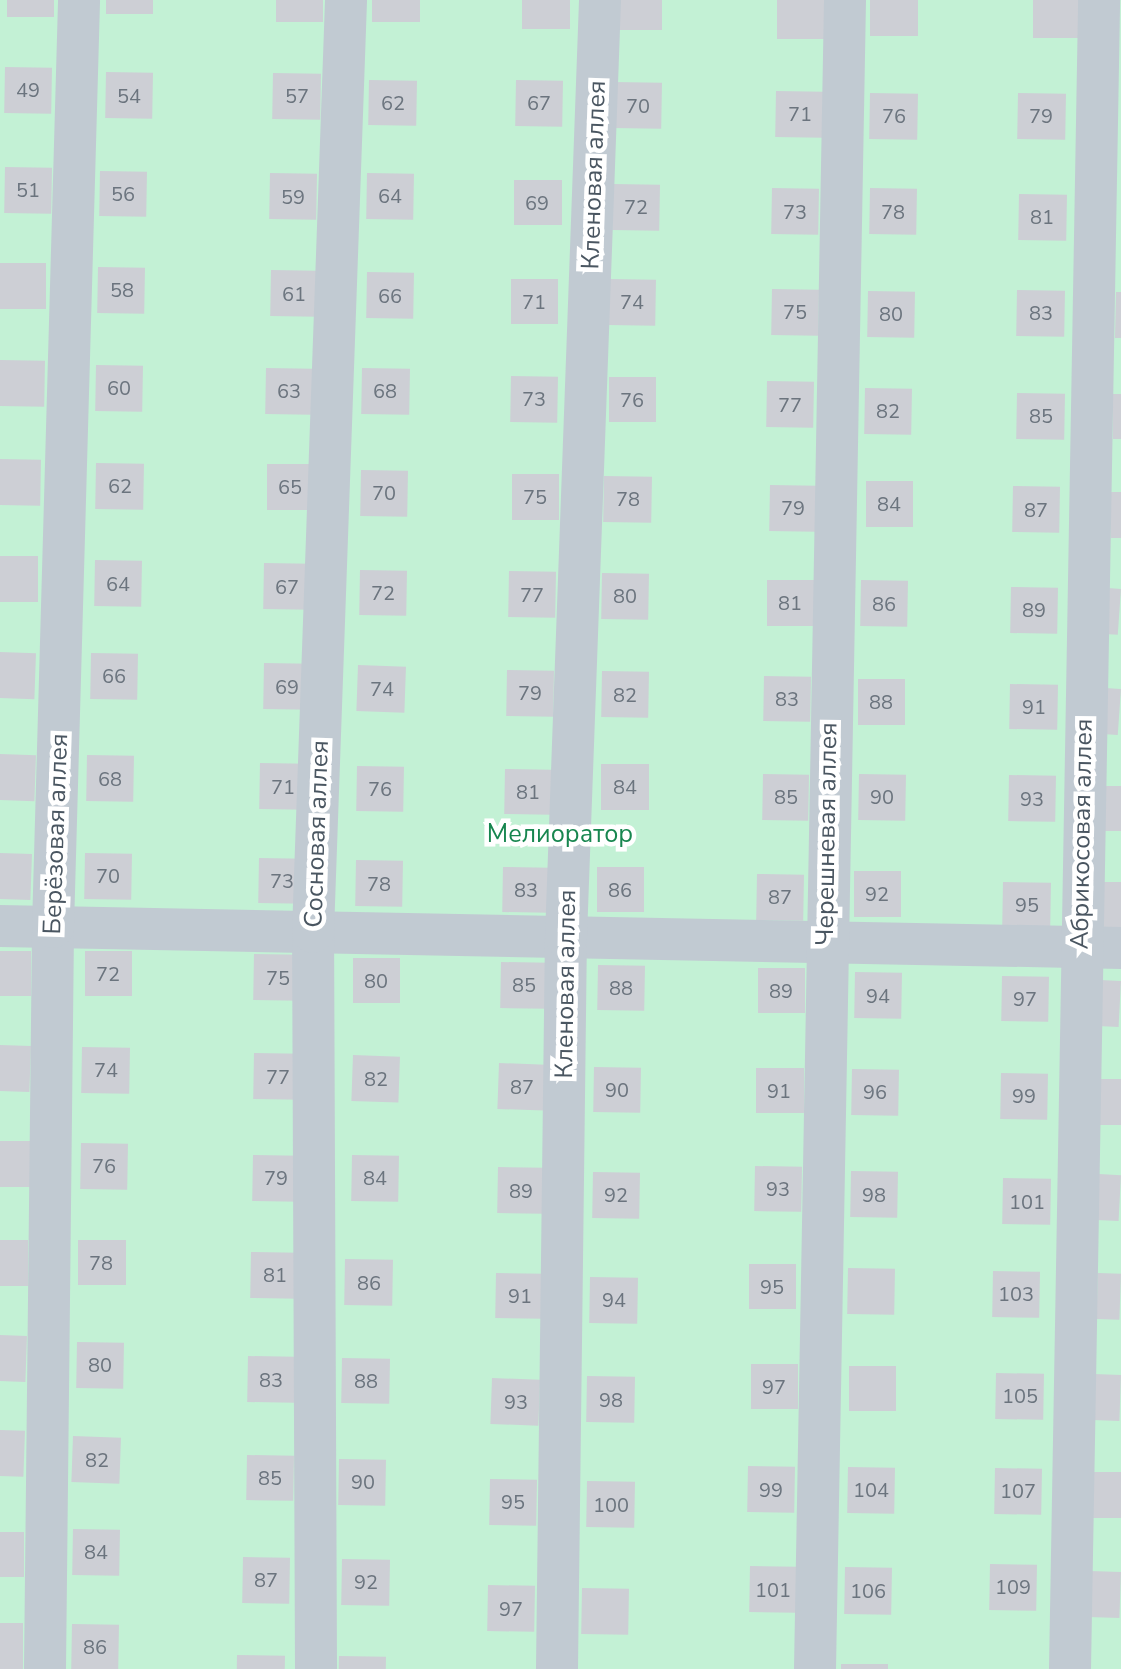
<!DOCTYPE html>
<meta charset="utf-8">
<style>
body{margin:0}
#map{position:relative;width:1121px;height:1669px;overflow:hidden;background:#f5f3f3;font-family:"Nunito Sans",sans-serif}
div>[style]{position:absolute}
.green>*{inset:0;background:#c3f1d5;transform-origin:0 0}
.building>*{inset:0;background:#cdcfd5;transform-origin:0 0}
.minor>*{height:42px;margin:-21px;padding:0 21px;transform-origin:21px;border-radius:21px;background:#c1cad2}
span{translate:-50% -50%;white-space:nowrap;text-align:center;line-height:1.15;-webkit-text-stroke:9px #fff;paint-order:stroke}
.number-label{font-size:20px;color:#6b747e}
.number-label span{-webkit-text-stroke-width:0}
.street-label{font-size:25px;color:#4a5661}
.park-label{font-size:25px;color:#17864f}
</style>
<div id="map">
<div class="green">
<i style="left:0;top:0;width:1121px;height:1669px"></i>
</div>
<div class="building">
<i style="left:7px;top:0;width:47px;height:17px"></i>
<i style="left:106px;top:0;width:47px;height:14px"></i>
<i style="left:276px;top:0;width:47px;height:22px"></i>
<i style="left:372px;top:0;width:48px;height:22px"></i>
<i style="left:522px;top:0;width:48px;height:29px"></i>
<i style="left:615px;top:0;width:47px;height:30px"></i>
<i style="left:777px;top:0;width:47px;height:39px"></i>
<i style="left:870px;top:0;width:48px;height:36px"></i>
<i style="left:1033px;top:0;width:47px;height:38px"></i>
<i style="left:5px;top:67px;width:47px;height:46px;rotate:1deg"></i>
<i style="left:106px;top:72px;width:47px;height:46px;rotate:1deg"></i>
<i style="left:273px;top:73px;width:48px;height:46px;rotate:1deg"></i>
<i style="left:369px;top:80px;width:48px;height:45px;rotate:1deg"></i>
<i style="left:516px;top:80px;width:47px;height:46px;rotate:1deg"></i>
<i style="left:614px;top:82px;width:48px;height:46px;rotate:1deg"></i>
<i style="left:776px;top:91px;width:48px;height:46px;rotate:1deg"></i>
<i style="left:870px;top:93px;width:48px;height:46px;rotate:1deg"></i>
<i style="left:1018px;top:93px;width:48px;height:46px;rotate:1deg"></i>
<i style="left:5px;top:167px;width:47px;height:46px;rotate:1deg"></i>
<i style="left:100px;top:171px;width:47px;height:45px;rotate:1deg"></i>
<i style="left:270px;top:173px;width:47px;height:46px;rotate:1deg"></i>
<i style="left:367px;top:173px;width:47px;height:46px;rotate:1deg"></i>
<i style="left:514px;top:180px;width:48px;height:45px"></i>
<i style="left:613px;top:184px;width:47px;height:46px;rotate:1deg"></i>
<i style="left:772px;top:188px;width:47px;height:46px;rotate:1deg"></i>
<i style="left:870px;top:188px;width:47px;height:46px;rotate:1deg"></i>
<i style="left:1019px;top:194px;width:48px;height:46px;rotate:1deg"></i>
<i style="left:0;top:263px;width:46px;height:46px"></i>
<i style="left:98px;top:267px;width:47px;height:46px;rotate:1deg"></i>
<i style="left:271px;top:270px;width:47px;height:46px;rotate:1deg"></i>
<i style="left:367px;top:272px;width:47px;height:46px;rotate:1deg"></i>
<i style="left:511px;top:279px;width:47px;height:45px"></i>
<i style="left:609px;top:279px;width:47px;height:46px;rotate:1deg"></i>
<i style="left:772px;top:289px;width:47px;height:46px;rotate:1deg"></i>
<i style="left:1017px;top:290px;width:48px;height:46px;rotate:1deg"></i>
<i style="left:868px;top:291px;width:47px;height:46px;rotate:1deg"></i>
<i style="clip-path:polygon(1116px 292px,1121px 292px,1121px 338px,1115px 338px)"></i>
<i style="left:0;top:360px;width:45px;height:46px;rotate:1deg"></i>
<i style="left:96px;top:365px;width:47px;height:46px;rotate:1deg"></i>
<i style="left:266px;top:368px;width:47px;height:46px;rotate:1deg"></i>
<i style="left:362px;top:368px;width:48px;height:46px;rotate:1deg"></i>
<i style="left:511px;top:376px;width:47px;height:46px;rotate:1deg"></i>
<i style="left:609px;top:377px;width:47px;height:45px"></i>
<i style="left:767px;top:381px;width:47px;height:46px;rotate:1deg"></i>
<i style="left:865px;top:388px;width:47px;height:46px;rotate:1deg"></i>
<i style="left:1017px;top:393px;width:48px;height:46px;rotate:1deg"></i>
<i style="left:1113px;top:394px;width:8px;height:45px"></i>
<i style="left:0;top:459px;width:41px;height:46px;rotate:1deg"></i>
<i style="left:96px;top:463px;width:48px;height:46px;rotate:1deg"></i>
<i style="left:267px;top:464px;width:47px;height:46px"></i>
<i style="left:361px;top:470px;width:47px;height:46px;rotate:1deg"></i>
<i style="left:512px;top:474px;width:47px;height:46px"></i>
<i style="left:604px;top:476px;width:48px;height:46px;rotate:1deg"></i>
<i style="left:866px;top:481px;width:47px;height:46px"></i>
<i style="left:770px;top:485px;width:47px;height:46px;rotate:1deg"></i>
<i style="left:1013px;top:486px;width:47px;height:46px;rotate:1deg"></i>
<i style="left:1111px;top:492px;width:10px;height:46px"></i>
<i style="left:0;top:556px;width:38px;height:46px"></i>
<i style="left:95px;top:560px;width:47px;height:46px;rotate:1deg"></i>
<i style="left:264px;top:563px;width:47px;height:46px;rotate:1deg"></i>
<i style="left:360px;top:570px;width:47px;height:45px;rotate:1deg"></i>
<i style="left:509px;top:571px;width:47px;height:46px;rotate:1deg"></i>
<i style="left:602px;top:573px;width:47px;height:46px;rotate:1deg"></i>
<i style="left:767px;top:580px;width:47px;height:46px"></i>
<i style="left:861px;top:580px;width:47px;height:46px;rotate:1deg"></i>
<i style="left:1011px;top:587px;width:47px;height:46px;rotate:1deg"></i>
<i style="left:1108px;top:588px;width:13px;height:46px;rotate:4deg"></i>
<i style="left:0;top:652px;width:36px;height:46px;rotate:2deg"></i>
<i style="left:91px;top:653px;width:47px;height:46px;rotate:1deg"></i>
<i style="left:264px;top:663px;width:47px;height:46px;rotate:1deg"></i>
<i style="left:358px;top:665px;width:48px;height:46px;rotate:2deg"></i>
<i style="left:507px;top:670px;width:47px;height:46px;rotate:1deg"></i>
<i style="left:602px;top:671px;width:47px;height:46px;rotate:1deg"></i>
<i style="left:764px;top:676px;width:47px;height:45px;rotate:1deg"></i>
<i style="left:858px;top:679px;width:47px;height:46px"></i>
<i style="left:1010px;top:684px;width:48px;height:45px;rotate:1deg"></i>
<i style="left:1105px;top:688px;width:16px;height:46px;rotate:4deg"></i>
<i style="left:0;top:754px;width:36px;height:46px;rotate:2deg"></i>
<i style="left:87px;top:755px;width:47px;height:46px;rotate:1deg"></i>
<i style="left:260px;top:763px;width:47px;height:46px;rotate:1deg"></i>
<i style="left:601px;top:764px;width:48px;height:46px"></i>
<i style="left:357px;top:766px;width:47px;height:45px;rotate:1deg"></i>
<i style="left:505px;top:769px;width:47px;height:45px;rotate:1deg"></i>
<i style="left:763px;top:774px;width:46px;height:46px;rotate:1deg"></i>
<i style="left:859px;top:774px;width:47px;height:46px;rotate:1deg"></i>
<i style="left:1009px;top:775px;width:47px;height:46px;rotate:1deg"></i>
<i style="left:1105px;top:786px;width:16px;height:45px"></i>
<i style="left:0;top:853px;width:32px;height:46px;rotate:2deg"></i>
<i style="left:85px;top:853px;width:47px;height:46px;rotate:1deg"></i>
<i style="left:259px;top:858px;width:47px;height:45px;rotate:1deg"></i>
<i style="left:356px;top:860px;width:47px;height:46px;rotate:1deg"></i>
<i style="left:503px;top:867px;width:47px;height:45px;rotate:1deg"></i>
<i style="left:597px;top:867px;width:47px;height:45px"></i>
<i style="left:854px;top:871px;width:47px;height:46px"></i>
<i style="left:757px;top:874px;width:47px;height:46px;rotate:1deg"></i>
<i style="left:1003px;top:882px;width:48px;height:45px;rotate:1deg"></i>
<i style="left:1104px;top:882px;width:17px;height:46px"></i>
<i style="left:0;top:951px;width:31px;height:45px"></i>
<i style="left:85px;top:951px;width:47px;height:45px"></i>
<i style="left:254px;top:954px;width:48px;height:46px;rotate:1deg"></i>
<i style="left:353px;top:958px;width:47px;height:45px"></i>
<i style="left:501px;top:962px;width:48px;height:46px;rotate:1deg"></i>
<i style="left:598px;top:965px;width:47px;height:45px;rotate:1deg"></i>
<i style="left:758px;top:968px;width:47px;height:45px"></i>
<i style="left:855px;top:972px;width:47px;height:46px;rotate:1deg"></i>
<i style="left:1002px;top:976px;width:47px;height:45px;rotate:1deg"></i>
<i style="left:1100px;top:980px;width:21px;height:46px;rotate:3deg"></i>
<i style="left:0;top:1045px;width:31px;height:46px;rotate:2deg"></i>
<i style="left:82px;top:1047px;width:48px;height:46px;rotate:1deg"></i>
<i style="left:254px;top:1053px;width:48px;height:46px;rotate:1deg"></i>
<i style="left:353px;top:1055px;width:47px;height:46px;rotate:2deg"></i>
<i style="left:499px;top:1063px;width:47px;height:46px;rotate:2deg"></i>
<i style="left:594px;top:1067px;width:47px;height:45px;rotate:1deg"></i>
<i style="left:756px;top:1068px;width:48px;height:45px"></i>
<i style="left:852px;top:1069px;width:47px;height:46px;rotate:1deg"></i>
<i style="left:1001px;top:1073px;width:47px;height:46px;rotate:1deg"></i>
<i style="left:1100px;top:1079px;width:21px;height:46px"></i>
<i style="left:0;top:1141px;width:32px;height:46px"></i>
<i style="left:81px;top:1143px;width:47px;height:46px;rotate:1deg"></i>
<i style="left:253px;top:1155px;width:47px;height:46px;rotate:1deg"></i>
<i style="left:352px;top:1155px;width:47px;height:46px;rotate:1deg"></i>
<i style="left:755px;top:1166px;width:47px;height:45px;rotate:1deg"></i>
<i style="left:498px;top:1167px;width:47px;height:46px;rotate:1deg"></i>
<i style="left:851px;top:1171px;width:47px;height:46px;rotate:1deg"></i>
<i style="left:593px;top:1172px;width:47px;height:46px;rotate:1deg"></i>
<i style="left:1099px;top:1174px;width:22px;height:46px;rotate:3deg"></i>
<i style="left:1003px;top:1178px;width:48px;height:46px;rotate:1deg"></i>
<i style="left:0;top:1240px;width:28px;height:46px"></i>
<i style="left:78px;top:1240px;width:48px;height:45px"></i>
<i style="left:251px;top:1252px;width:48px;height:46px;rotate:1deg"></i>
<i style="left:345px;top:1259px;width:48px;height:46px;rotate:1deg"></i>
<i style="left:749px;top:1264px;width:47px;height:45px"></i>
<i style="left:848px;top:1268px;width:47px;height:46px;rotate:1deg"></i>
<i style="left:993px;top:1271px;width:47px;height:46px;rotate:1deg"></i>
<i style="left:496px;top:1273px;width:48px;height:45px;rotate:1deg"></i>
<i style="left:1098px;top:1273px;width:23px;height:46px;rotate:2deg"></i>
<i style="left:590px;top:1277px;width:48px;height:46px;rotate:1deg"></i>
<i style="left:0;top:1335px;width:27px;height:46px;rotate:2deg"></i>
<i style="left:77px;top:1342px;width:47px;height:46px;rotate:1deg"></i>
<i style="left:248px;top:1356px;width:47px;height:46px;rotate:1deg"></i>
<i style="left:342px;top:1358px;width:48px;height:45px;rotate:1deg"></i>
<i style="left:751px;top:1364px;width:47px;height:45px"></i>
<i style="left:849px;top:1366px;width:47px;height:45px"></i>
<i style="left:996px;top:1373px;width:48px;height:46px;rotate:1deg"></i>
<i style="left:1094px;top:1374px;width:27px;height:46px;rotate:2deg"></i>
<i style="left:587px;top:1376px;width:48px;height:46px;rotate:1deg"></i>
<i style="left:492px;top:1378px;width:48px;height:46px;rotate:2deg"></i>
<i style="left:0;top:1430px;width:25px;height:46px;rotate:2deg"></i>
<i style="left:73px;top:1436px;width:48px;height:46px;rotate:2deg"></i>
<i style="left:247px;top:1455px;width:47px;height:45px;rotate:1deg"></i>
<i style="left:339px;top:1459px;width:47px;height:46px;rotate:1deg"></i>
<i style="left:748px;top:1466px;width:47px;height:46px;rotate:1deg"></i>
<i style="left:848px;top:1467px;width:47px;height:46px;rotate:1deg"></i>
<i style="left:995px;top:1468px;width:47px;height:46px;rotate:1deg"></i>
<i style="left:1092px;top:1472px;width:29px;height:46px"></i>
<i style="left:490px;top:1479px;width:47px;height:46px;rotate:1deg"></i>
<i style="left:587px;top:1481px;width:48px;height:46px;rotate:1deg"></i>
<i style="left:73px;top:1529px;width:47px;height:46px;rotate:1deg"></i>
<i style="left:0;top:1532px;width:24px;height:45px"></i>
<i style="left:243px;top:1557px;width:47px;height:46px;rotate:1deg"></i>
<i style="left:342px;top:1559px;width:48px;height:46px;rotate:1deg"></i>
<i style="left:990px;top:1564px;width:47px;height:46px;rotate:1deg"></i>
<i style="left:750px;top:1566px;width:47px;height:46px;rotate:1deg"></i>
<i style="left:845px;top:1567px;width:47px;height:47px;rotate:1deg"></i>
<i style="left:1090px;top:1571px;width:31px;height:46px;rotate:2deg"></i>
<i style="left:488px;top:1585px;width:47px;height:46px;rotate:1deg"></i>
<i style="left:582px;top:1588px;width:47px;height:46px;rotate:1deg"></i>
<i style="left:0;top:1623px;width:23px;height:46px"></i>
<i style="left:72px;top:1624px;width:47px;height:45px;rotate:1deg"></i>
<i style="left:237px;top:1655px;width:48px;height:14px;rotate:1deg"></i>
<i style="left:339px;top:1656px;width:47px;height:13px;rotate:1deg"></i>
<i style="left:841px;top:1664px;width:47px;height:5px"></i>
</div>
<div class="minor">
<i style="left:0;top:926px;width:1121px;rotate:1.12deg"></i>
<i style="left:45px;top:1669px;width:742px;rotate:-89.38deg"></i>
<i style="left:53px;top:927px;width:927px;rotate:-88.39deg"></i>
<i style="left:316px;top:1669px;width:737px;rotate:-90.23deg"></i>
<i style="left:313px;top:932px;width:933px;rotate:-87.97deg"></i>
<i style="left:557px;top:1669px;width:732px;rotate:-89.3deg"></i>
<i style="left:566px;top:937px;width:938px;rotate:-87.92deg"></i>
<i style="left:815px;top:1669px;width:1669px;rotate:-88.97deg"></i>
<i style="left:1070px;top:1669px;width:1669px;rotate:-89deg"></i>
</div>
<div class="number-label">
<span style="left:28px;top:90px">49</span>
<span style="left:129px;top:96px">54</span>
<span style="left:297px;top:96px">57</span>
<span style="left:393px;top:103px">62</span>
<span style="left:539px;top:103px">67</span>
<span style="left:638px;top:106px">70</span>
<span style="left:800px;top:114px">71</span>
<span style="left:894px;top:116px">76</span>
<span style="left:1041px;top:116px">79</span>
<span style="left:28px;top:190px">51</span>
<span style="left:123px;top:194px">56</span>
<span style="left:390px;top:196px">64</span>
<span style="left:293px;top:197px">59</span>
<span style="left:537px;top:203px">69</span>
<span style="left:636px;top:207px">72</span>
<span style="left:795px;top:212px">73</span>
<span style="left:893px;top:212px">78</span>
<span style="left:1042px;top:217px">81</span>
<span style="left:122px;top:290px">58</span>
<span style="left:294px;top:294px">61</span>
<span style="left:390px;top:296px">66</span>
<span style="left:534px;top:302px">71</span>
<span style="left:632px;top:302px">74</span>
<span style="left:795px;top:312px">75</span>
<span style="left:1041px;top:313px">83</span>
<span style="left:891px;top:314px">80</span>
<span style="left:119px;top:388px">60</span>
<span style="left:289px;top:391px">63</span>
<span style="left:385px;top:391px">68</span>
<span style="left:534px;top:399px">73</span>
<span style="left:632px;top:400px">76</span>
<span style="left:790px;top:405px">77</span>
<span style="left:888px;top:411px">82</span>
<span style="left:1041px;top:416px">85</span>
<span style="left:120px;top:486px">62</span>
<span style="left:290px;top:487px">65</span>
<span style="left:384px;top:493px">70</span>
<span style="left:535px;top:497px">75</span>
<span style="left:628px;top:499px">78</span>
<span style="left:889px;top:504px">84</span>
<span style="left:793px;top:508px">79</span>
<span style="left:1036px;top:510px">87</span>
<span style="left:118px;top:584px">64</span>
<span style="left:287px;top:587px">67</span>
<span style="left:383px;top:593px">72</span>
<span style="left:532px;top:595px">77</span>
<span style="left:625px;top:596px">80</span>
<span style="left:790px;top:603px">81</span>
<span style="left:884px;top:604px">86</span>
<span style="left:1034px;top:610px">89</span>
<span style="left:114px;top:676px">66</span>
<span style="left:287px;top:687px">69</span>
<span style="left:382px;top:689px">74</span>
<span style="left:530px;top:693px">79</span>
<span style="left:625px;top:695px">82</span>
<span style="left:787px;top:699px">83</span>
<span style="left:881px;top:702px">88</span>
<span style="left:1034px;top:707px">91</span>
<span style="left:110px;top:779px">68</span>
<span style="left:283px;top:787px">71</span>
<span style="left:625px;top:787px">84</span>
<span style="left:380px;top:789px">76</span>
<span style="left:528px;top:792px">81</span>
<span style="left:786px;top:797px">85</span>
<span style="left:882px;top:797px">90</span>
<span style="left:1032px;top:799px">93</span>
<span style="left:108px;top:876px">70</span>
<span style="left:282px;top:881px">73</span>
<span style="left:379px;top:884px">78</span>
<span style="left:526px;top:890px">83</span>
<span style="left:620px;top:890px">86</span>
<span style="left:877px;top:894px">92</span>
<span style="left:780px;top:897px">87</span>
<span style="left:1027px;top:905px">95</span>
<span style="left:108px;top:974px">72</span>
<span style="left:278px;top:978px">75</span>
<span style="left:376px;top:981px">80</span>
<span style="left:524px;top:985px">85</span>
<span style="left:621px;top:988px">88</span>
<span style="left:781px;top:991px">89</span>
<span style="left:878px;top:996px">94</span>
<span style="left:1025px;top:999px">97</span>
<span style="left:106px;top:1070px">74</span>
<span style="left:278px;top:1077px">77</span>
<span style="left:376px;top:1079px">82</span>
<span style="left:522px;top:1087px">87</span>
<span style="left:617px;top:1090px">90</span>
<span style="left:779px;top:1091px">91</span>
<span style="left:875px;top:1092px">96</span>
<span style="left:1024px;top:1096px">99</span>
<span style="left:104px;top:1166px">76</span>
<span style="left:276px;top:1178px">79</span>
<span style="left:375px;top:1178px">84</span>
<span style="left:778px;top:1189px">93</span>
<span style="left:521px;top:1191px">89</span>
<span style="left:616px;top:1195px">92</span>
<span style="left:874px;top:1195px">98</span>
<span style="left:1027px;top:1202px">101</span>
<span style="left:101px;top:1263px">78</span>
<span style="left:275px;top:1275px">81</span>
<span style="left:369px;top:1283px">86</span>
<span style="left:772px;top:1287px">95</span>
<span style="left:1016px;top:1294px">103</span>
<span style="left:520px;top:1296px">91</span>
<span style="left:614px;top:1300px">94</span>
<span style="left:100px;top:1365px">80</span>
<span style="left:271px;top:1380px">83</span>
<span style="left:366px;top:1381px">88</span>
<span style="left:774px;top:1387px">97</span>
<span style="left:1020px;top:1396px">105</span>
<span style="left:611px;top:1400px">98</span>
<span style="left:516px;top:1402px">93</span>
<span style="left:97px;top:1460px">82</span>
<span style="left:270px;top:1478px">85</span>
<span style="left:363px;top:1482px">90</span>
<span style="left:771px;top:1490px">99</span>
<span style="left:871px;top:1490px">104</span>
<span style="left:1018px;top:1491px">107</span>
<span style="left:513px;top:1502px">95</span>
<span style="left:611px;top:1505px">100</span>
<span style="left:96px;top:1552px">84</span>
<span style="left:266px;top:1580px">87</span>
<span style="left:366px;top:1582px">92</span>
<span style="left:1013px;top:1587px">109</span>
<span style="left:773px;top:1590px">101</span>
<span style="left:868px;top:1591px">106</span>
<span style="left:511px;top:1609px">97</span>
<span style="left:95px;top:1647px">86</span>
</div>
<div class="street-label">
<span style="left:594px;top:175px;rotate:-88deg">Кленовая аллея</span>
<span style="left:56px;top:834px;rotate:-88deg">Берёзовая аллея</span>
<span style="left:317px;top:834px;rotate:-88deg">Сосновая аллея</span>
<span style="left:827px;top:834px;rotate:-89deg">Черешневая аллея</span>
<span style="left:1082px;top:834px;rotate:-89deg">Абрикосовая аллея</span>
<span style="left:566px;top:984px;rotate:-89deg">Кленовая аллея</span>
</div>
<div class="park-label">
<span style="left:560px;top:834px">Мелиоратор</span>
</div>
</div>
